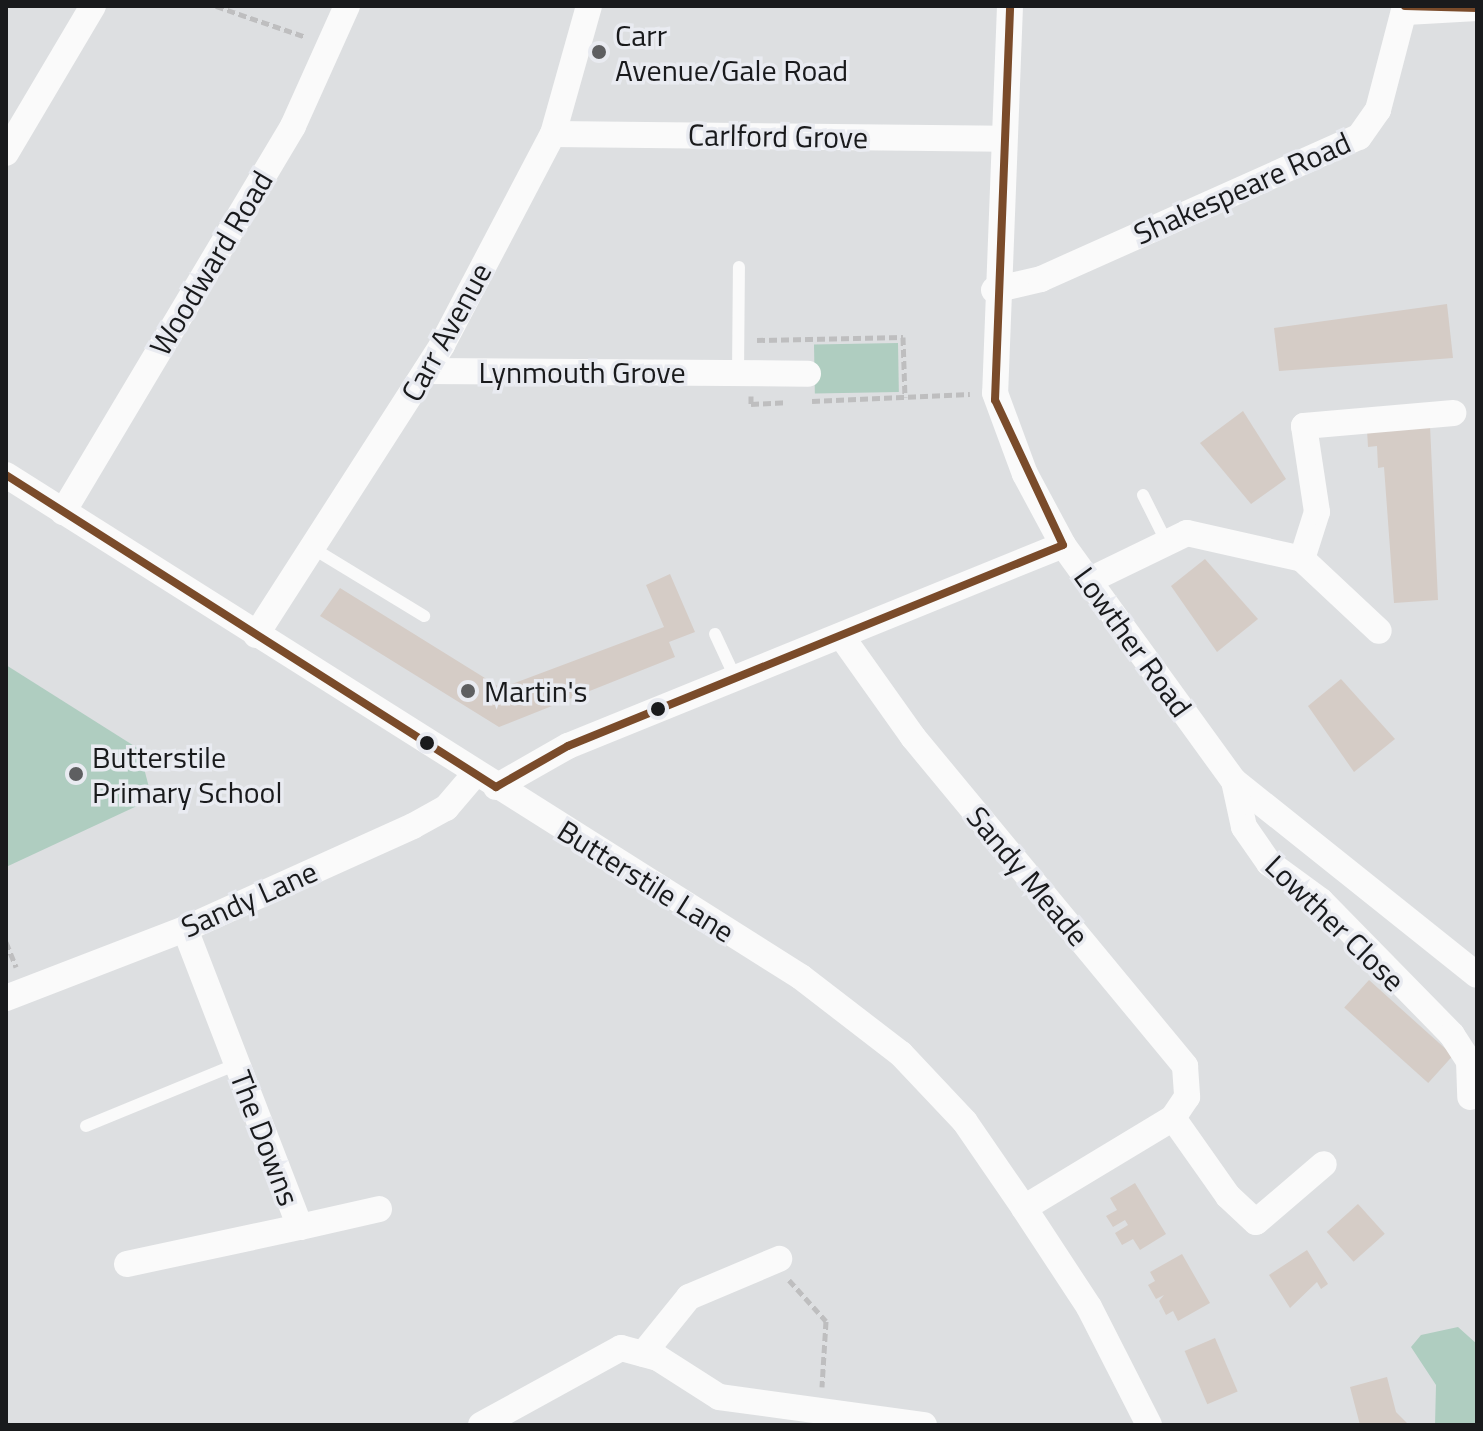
<!DOCTYPE html>
<style>
body{margin:0}
#map{position:relative;width:1483px;height:1431px;overflow:hidden;background:#dddfe1;font-family:"Titillium Web",sans-serif}
div>[style]{position:absolute}
.green>*{inset:0;background:#afcdc0;transform-origin:0 0}
.building>*{inset:0;background:#d5ccc6;transform-origin:0 0}
.path>*{height:5px;margin-top:-2.5px;transform-origin:0;background:repeating-linear-gradient(90deg,#bebebf 0 8px,transparent 0 12px)}
.lane>*{height:12px;margin:-6px;padding:0 6px;transform-origin:6px;border-radius:6px;background:#fafafa}
.street>*{height:26px;margin:-13px;padding:0 13px;transform-origin:13px;border-radius:13px;background:#fafafa}
.bus-1>*{height:8px;margin:-4px;padding:0 4px;transform-origin:4px;border-radius:4px;background:#7a4b2a}
.dots>*{width:22px;height:22px;translate:-50% -50%;box-sizing:border-box;border:4px solid #e9ebf1;border-radius:50%}
span{translate:-50% -50%;white-space:nowrap;text-align:center;line-height:1.15;-webkit-text-stroke:7px #e9ebf1;paint-order:stroke}
.poi-label{font-size:30px;color:#191a1c}
.left{translate:0 -50%;text-align:left}
.street-label{font-size:30px;color:#191a1c}
.frame{position:absolute;inset:0;border:8px solid #191a1c;pointer-events:none}
</style>
<div id="map">
<div class="green">
<i style="left:898px;top:343px;width:49px;height:84px;rotate:89deg"></i>
<i style="clip-path:polygon(6px 665px,139px 749px,152px 799px,6px 867px)"></i>
<i style="clip-path:polygon(1458px 1327px,1477px 1344px,1477px 1425px,1435px 1425px,1436px 1385px,1411px 1347px,1421px 1335px)"></i>
</div>
<div class="building">
<i style="clip-path:polygon(1447px 304px,1453px 358px,1279px 371px,1274px 328px)"></i>
<i style="clip-path:polygon(1243px 411px,1286px 479px,1251px 504px,1200px 443px)"></i>
<i style="clip-path:polygon(1430px 425px,1438px 600px,1394px 603px,1384px 467px,1378px 468px,1377px 446px,1368px 447px,1367px 430px)"></i>
<i style="clip-path:polygon(1205px 559px,1258px 619px,1217px 652px,1171px 586px)"></i>
<i style="clip-path:polygon(670px 574px,695px 632px,669px 642px,675px 657px,499px 727px,320px 616px,340px 588px,501px 688px,664px 627px,646px 585px)"></i>
<i style="clip-path:polygon(1341px 679px,1395px 739px,1354px 772px,1308px 706px)"></i>
<i style="left:1369px;top:980px;width:113px;height:37px;rotate:42deg"></i>
<i style="clip-path:polygon(1135px 1183px,1166px 1234px,1140px 1250px,1133px 1239px,1122px 1245px,1115px 1233px,1128px 1225px,1125px 1220px,1113px 1227px,1106px 1216px,1117px 1210px,1110px 1198px)"></i>
<i style="left:1358px;top:1204px;width:40px;height:42px;rotate:48deg"></i>
<i style="clip-path:polygon(1307px 1250px,1328px 1284px,1321px 1289px,1317px 1282px,1290px 1308px,1269px 1275px)"></i>
<i style="clip-path:polygon(1182px 1254px,1210px 1303px,1178px 1321px,1173px 1311px,1166px 1315px,1159px 1301px,1164px 1295px,1156px 1299px,1148px 1285px,1155px 1281px,1150px 1272px)"></i>
<i style="left:1215px;top:1338px;width:58px;height:33px;rotate:67deg"></i>
<i style="clip-path:polygon(1387px 1377px,1396px 1412px,1409px 1425px,1360px 1425px,1350px 1387px)"></i>
</div>
<div class="path">
<i style="left:216px;top:6px;width:95px;rotate:19deg"></i>
<i style="left:757px;top:340px;width:146px;rotate:-1.2deg"></i>
<i style="left:903px;top:337px;width:60px;rotate:88.1deg"></i>
<i style="left:751px;top:396px;width:8px;rotate:90deg"></i>
<i style="left:751px;top:404px;width:35px;rotate:-3deg"></i>
<i style="left:812px;top:401px;width:158px;rotate:-2.5deg"></i>
<i style="left:6px;top:942px;width:27px;rotate:68deg"></i>
<i style="left:789px;top:1280px;width:55px;rotate:47.9deg"></i>
<i style="left:826px;top:1321px;width:66px;rotate:93.5deg"></i>
</div>
<div class="lane">
<i style="left:738px;top:374px;width:107px;rotate:-89.5deg"></i>
<i style="left:1143px;top:495px;width:54px;rotate:63.4deg"></i>
<i style="left:314px;top:549px;width:129px;rotate:31.3deg"></i>
<i style="left:715px;top:634px;width:47px;rotate:65.1deg"></i>
<i style="left:86px;top:1126px;width:163px;rotate:-22.3deg"></i>
</div>
<div class="street">
<i style="left:1010px;top:6px;width:387px;rotate:92.2deg"></i>
<i style="left:995px;top:393px;width:86px;rotate:69.7deg"></i>
<i style="left:1025px;top:474px;width:81px;rotate:61.8deg"></i>
<i style="left:1063px;top:545px;width:291px;rotate:54.1deg"></i>
<i style="left:1234px;top:781px;width:311px;rotate:38.6deg"></i>
<i style="left:1406px;top:12px;width:71px;rotate:-3.2deg"></i>
<i style="left:553px;top:134px;width:450px;rotate:0.6deg"></i>
<i style="left:6px;top:153px;width:171px;rotate:-59.4deg"></i>
<i style="left:994px;top:290px;width:48px;rotate:-13.2deg"></i>
<i style="left:1041px;top:279px;width:348px;rotate:-24.1deg"></i>
<i style="left:1359px;top:137px;width:33px;rotate:-55deg"></i>
<i style="left:1378px;top:110px;width:107px;rotate:-75.4deg"></i>
<i style="left:426px;top:371px;width:382px;rotate:0.4deg"></i>
<i style="left:6px;top:475px;width:940px;rotate:32.27deg"></i>
<i style="left:801px;top:977px;width:126px;rotate:37.6deg"></i>
<i style="left:901px;top:1054px;width:93px;rotate:46.7deg"></i>
<i style="left:965px;top:1122px;width:104px;rotate:55.5deg"></i>
<i style="left:1024px;top:1208px;width:118px;rotate:56.7deg"></i>
<i style="left:1089px;top:1307px;width:132px;rotate:63deg"></i>
<i style="left:63px;top:512px;width:449px;rotate:-59.2deg"></i>
<i style="left:293px;top:126px;width:132px;rotate:-65.8deg"></i>
<i style="left:1302px;top:559px;width:105px;rotate:43.1deg"></i>
<i style="left:1088px;top:581px;width:110px;rotate:-25.9deg"></i>
<i style="left:1187px;top:533px;width:118px;rotate:12.7deg"></i>
<i style="left:1302px;top:559px;width:49px;rotate:-72.3deg"></i>
<i style="left:1317px;top:512px;width:87px;rotate:-98.6deg"></i>
<i style="left:1304px;top:426px;width:150px;rotate:-5deg"></i>
<i style="left:256px;top:635px;width:345px;rotate:-57.3deg"></i>
<i style="left:442px;top:345px;width:238px;rotate:-62.3deg"></i>
<i style="left:553px;top:134px;width:133px;rotate:-74.3deg"></i>
<i style="left:842px;top:637px;width:123px;rotate:54.6deg"></i>
<i style="left:913px;top:737px;width:427px;rotate:50.4deg"></i>
<i style="left:1185px;top:1066px;width:31px;rotate:86deg"></i>
<i style="left:1187px;top:1097px;width:25px;rotate:124deg"></i>
<i style="left:1173px;top:1118px;width:174px;rotate:148.9deg"></i>
<i style="left:1234px;top:781px;width:47px;rotate:77.7deg"></i>
<i style="left:1244px;top:827px;width:44px;rotate:55.2deg"></i>
<i style="left:1269px;top:863px;width:64px;rotate:36.2deg"></i>
<i style="left:1321px;top:901px;width:187px;rotate:45.6deg"></i>
<i style="left:1452px;top:1035px;width:31px;rotate:57deg"></i>
<i style="left:1469px;top:1061px;width:36px;rotate:88deg"></i>
<i style="left:496px;top:787px;width:83px;rotate:-29.7deg"></i>
<i style="left:568px;top:746px;width:534px;rotate:-22.1deg"></i>
<i style="left:6px;top:998px;width:192px;rotate:-21.1deg"></i>
<i style="left:185px;top:929px;width:250px;rotate:-24.3deg"></i>
<i style="left:413px;top:826px;width:38px;rotate:-29deg"></i>
<i style="left:446px;top:808px;width:45px;rotate:-49.5deg"></i>
<i style="left:1173px;top:1118px;width:95px;rotate:54.8deg"></i>
<i style="left:1228px;top:1196px;width:38px;rotate:43deg"></i>
<i style="left:1256px;top:1222px;width:89px;rotate:-40.5deg"></i>
<i style="left:300px;top:1227px;width:81px;rotate:-12.8deg"></i>
<i style="left:127px;top:1264px;width:177px;rotate:-12.1deg"></i>
<i style="left:300px;top:1227px;width:319px;rotate:-111.1deg"></i>
<i style="left:643px;top:1354px;width:73px;rotate:-51.1deg"></i>
<i style="left:689px;top:1297px;width:98px;rotate:-22.9deg"></i>
<i style="left:481px;top:1425px;width:160px;rotate:-28.8deg"></i>
<i style="left:621px;top:1348px;width:38px;rotate:15deg"></i>
<i style="left:658px;top:1358px;width:72px;rotate:32.6deg"></i>
<i style="left:719px;top:1397px;width:207px;rotate:7.8deg"></i>
</div>
<div class="bus-1">
<i style="left:1405px;top:6px;width:72px;rotate:1.6deg"></i>
<i style="left:6px;top:475px;width:581px;rotate:32.49deg"></i>
<i style="left:496px;top:787px;width:83px;rotate:-29.7deg"></i>
<i style="left:568px;top:746px;width:534px;rotate:-22.1deg"></i>
<i style="left:1063px;top:545px;width:160px;rotate:-115.1deg"></i>
<i style="left:995px;top:400px;width:394px;rotate:-87.8deg"></i>
</div>
<div class="dots">
<i style="left:599px;top:52px;background:#5e5f61"></i>
<i style="left:468px;top:691px;background:#5e5f61"></i>
<i style="left:658px;top:709px;background:#191a1c"></i>
<i style="left:427px;top:743px;background:#191a1c"></i>
<i style="left:76px;top:774px;background:#5e5f61"></i>
</div>
<div class="poi-label">
<span class="left" style="left:615px;top:52px">Carr<br>Avenue/Gale Road</span>
<span class="left" style="left:484px;top:691px">Martin's</span>
<span class="left" style="left:92px;top:774px">Butterstile<br>Primary School</span>
</div>
<div class="street-label">
<span style="left:778px;top:136px;rotate:1deg">Carlford Grove</span>
<span style="left:1242px;top:188px;rotate:-24deg">Shakespeare Road</span>
<span style="left:211px;top:263px;rotate:-59deg">Woodward Road</span>
<span style="left:446px;top:332px;rotate:-61deg">Carr Avenue</span>
<span style="left:582px;top:372px">Lynmouth Grove</span>
<span style="left:1133px;top:642px;rotate:54deg">Lowther Road</span>
<span style="left:1028px;top:876px;rotate:50deg">Sandy Meade</span>
<span style="left:646px;top:881px;rotate:32deg">Butterstile Lane</span>
<span style="left:249px;top:899px;rotate:-24deg">Sandy Lane</span>
<span style="left:1335px;top:923px;rotate:44deg">Lowther Close</span>
<span style="left:265px;top:1138px;rotate:69deg">The Downs</span>
</div>
<div class="frame"></div>
</div>
